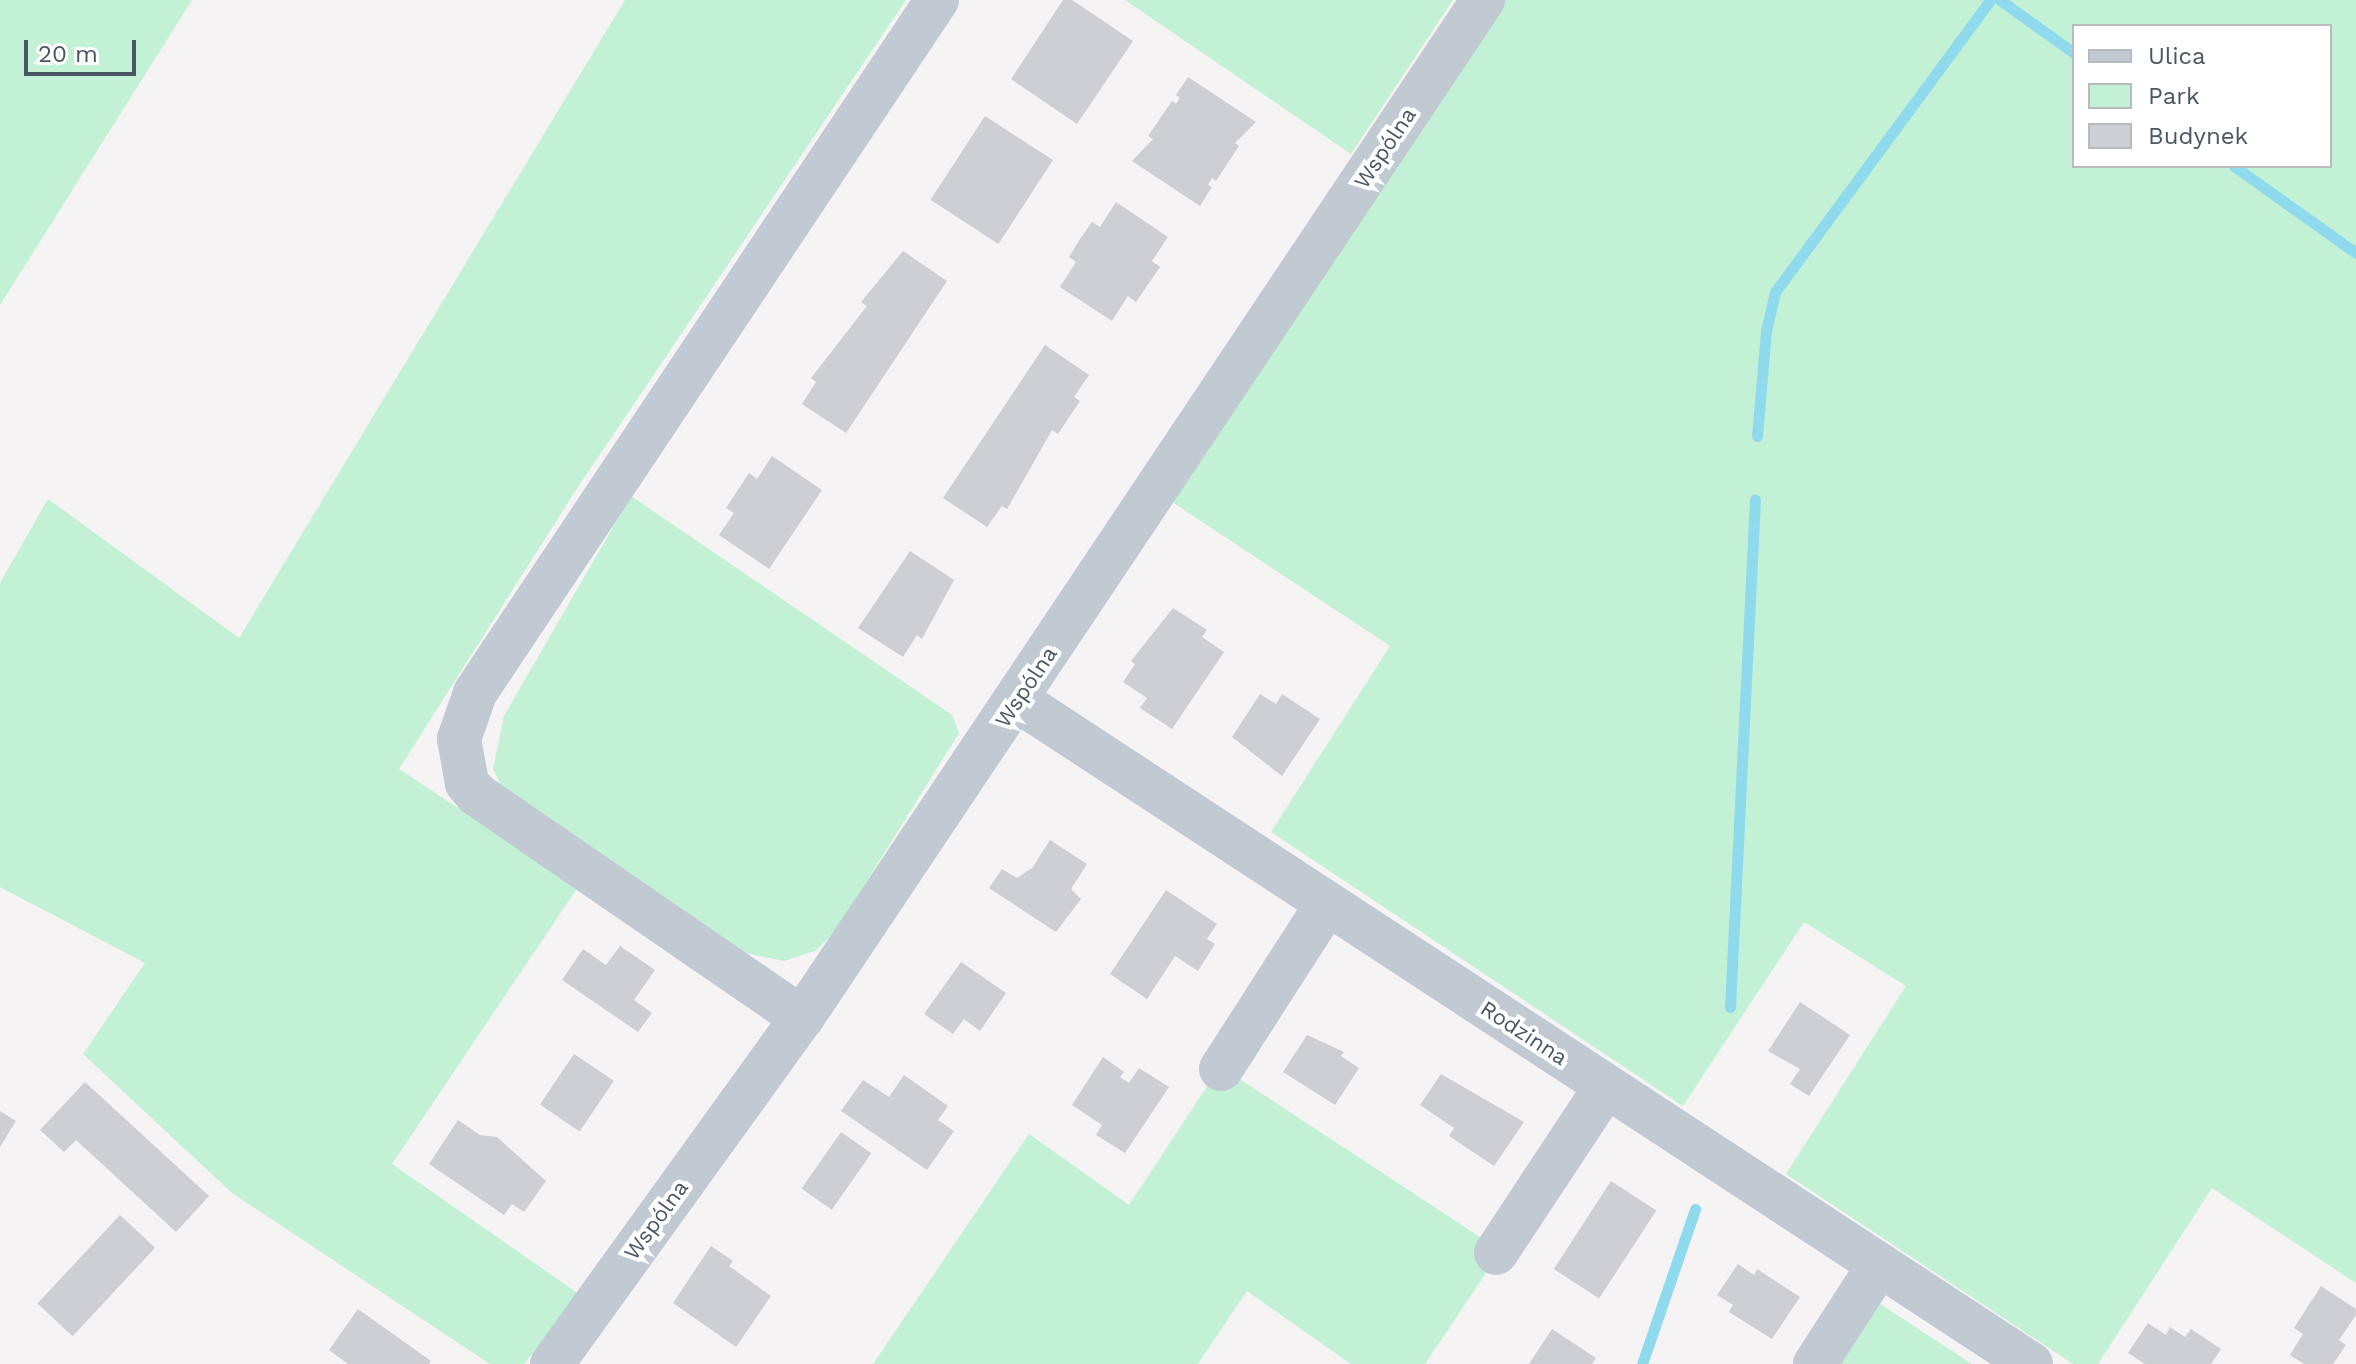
<!DOCTYPE html>
<meta charset="utf-8">
<style>
body{margin:0}
#map{position:relative;width:2356px;height:1364px;overflow:hidden;background:#f5f3f3;font-family:"Work Sans",sans-serif}
div>[style]{position:absolute}
.green>*{inset:0;background:#c3f1d5}
.stream>*{height:11px;margin:-5.5px;padding:0 5.5px;transform-origin:5.5px;border-radius:5.5px;background:#90daee}
.building>*{inset:0;background:#cdcfd5;transform-origin:0 0}
.minor>*{height:44px;margin:-22px;padding:0 22px;transform-origin:22px;border-radius:22px;background:#c1cad2}
span{translate:-50% -50%;white-space:nowrap;text-align:center;line-height:1.15;-webkit-text-stroke:8px #fff;paint-order:stroke}
.street-label{font-size:22px;color:#4a5661}
.legend{position:absolute;left:2072px;top:24px;width:260px;height:144px;box-sizing:border-box;background:#fff;border:2px solid #b7bbc0;margin:0;padding:10px 14px;list-style:none;font-size:24px;color:#4a5661}
.legend li{display:flex;align-items:center;gap:16px;height:40px}
.legend b{width:40px;border:2px solid #b7bbc0}
.scale{position:absolute;left:24px;top:40px;width:112px;height:36px;box-sizing:border-box;border:4px solid #4a5661;border-top:0;padding-left:10px;font-size:24px;line-height:28px;white-space:nowrap;color:#4a5661;-webkit-text-stroke:6px #fff;paint-order:stroke}
</style>
<div id="map">
<div class="green">
<i style="clip-path:polygon(0 0,192px 0,0 305px)"></i>
<i style="clip-path:polygon(625px 0,906px 0,574px 493px,399px 769px,578px 887px,392px 1164px,579px 1294px,524px 1364px,490px 1364px,232px 1193px,83px 1054px,145px 963px,0 887px,0 583px,48px 499px,239px 638px)"></i>
<i style="clip-path:polygon(1125px 0,1453px 0,1351px 154px)"></i>
<i style="clip-path:polygon(evenodd,1503px 0,2356px 0,2356px 1283px,2212px 1188px,2098px 1364px,2073px 1364px,1786px 1174px,1906px 986px,1804px 922px,1683px 1106px,1271px 832px,1390px 646px,1169px 500px,1503px 0,2074px 26px,2330px 26px,2330px 166px,2074px 166px,2074px 26px)"></i>
<i style="clip-path:polygon(631px 496px,952px 715px,959px 733px,835px 932px,815px 951px,784px 961px,735px 951px,505px 793px,493px 769px,504px 716px)"></i>
<i style="clip-path:polygon(1238px 1078px,1483px 1239px,1490px 1267px,1425px 1364px,1351px 1364px,1247px 1291px,1198px 1364px,873px 1364px,1029px 1134px,1129px 1205px,1210px 1082px)"></i>
<i style="clip-path:polygon(1877px 1302px,1972px 1364px,1837px 1364px)"></i>
</div>
<div class="stream">
<i style="left:2000px;top:0;width:91px;rotate:35.6deg"></i>
<i style="left:2234px;top:166px;width:150px;rotate:35.5deg"></i>
<i style="left:1757px;top:436px;width:105px;rotate:-85.1deg"></i>
<i style="left:1766px;top:331px;width:40px;rotate:-77deg"></i>
<i style="left:1775px;top:292px;width:363px;rotate:-53.6deg"></i>
<i style="left:1730px;top:1007px;width:508px;rotate:-87.18deg"></i>
<i style="left:1642px;top:1364px;width:164px;rotate:-71.1deg"></i>
</div>
<div class="building">
<i style="clip-path:polygon(1063px 0,1072px 0,1133px 41px,1077px 124px,1011px 79px)"></i>
<i style="clip-path:polygon(1188px 77px,1256px 122px,1235px 143px,1239px 146px,1216px 181px,1212px 178px,1208px 185px,1212px 187px,1200px 206px,1132px 161px,1153px 139px,1148px 136px,1172px 101px,1176px 104px,1180px 98px,1176px 95px)"></i>
<i style="left:985px;top:116px;width:81px;height:100px;rotate:33deg"></i>
<i style="clip-path:polygon(1116px 202px,1168px 237px,1152px 261px,1160px 267px,1136px 302px,1128px 296px,1112px 321px,1060px 287px,1076px 262px,1069px 257px,1080px 239px,1092px 222px,1100px 227px)"></i>
<i style="clip-path:polygon(903px 251px,947px 281px,846px 433px,802px 404px,816px 382px,811px 378px,867px 306px,861px 302px)"></i>
<i style="clip-path:polygon(1045px 345px,1089px 375px,1074px 397px,1080px 401px,1058px 434px,1052px 430px,1007px 509px,1002px 506px,987px 527px,943px 498px)"></i>
<i style="clip-path:polygon(772px 456px,822px 490px,769px 569px,719px 535px,734px 513px,726px 508px,749px 473px,757px 479px)"></i>
<i style="clip-path:polygon(910px 551px,954px 580px,922px 639px,917px 635px,903px 657px,858px 628px)"></i>
<i style="clip-path:polygon(1173px 608px,1207px 630px,1202px 637px,1224px 652px,1172px 729px,1140px 708px,1147px 698px,1123px 682px,1135px 664px,1131px 661px)"></i>
<i style="clip-path:polygon(1260px 694px,1276px 704px,1282px 694px,1320px 719px,1282px 776px,1232px 737px)"></i>
<i style="clip-path:polygon(1050px 840px,1087px 864px,1071px 889px,1081px 899px,1056px 932px,989px 888px,1002px 869px,1017px 878px,1032px 868px)"></i>
<i style="clip-path:polygon(1166px 890px,1217px 924px,1207px 939px,1215px 944px,1198px 971px,1175px 956px,1147px 999px,1110px 974px)"></i>
<i style="clip-path:polygon(620px 946px,655px 970px,634px 1000px,652px 1013px,638px 1032px,562px 980px,583px 949px,606px 965px)"></i>
<i style="clip-path:polygon(961px 962px,1006px 993px,980px 1031px,964px 1019px,953px 1034px,924px 1014px)"></i>
<i style="clip-path:polygon(1800px 1002px,1850px 1035px,1809px 1096px,1790px 1084px,1800px 1069px,1768px 1051px)"></i>
<i style="clip-path:polygon(1307px 1035px,1344px 1052px,1341px 1056px,1359px 1068px,1335px 1105px,1283px 1072px)"></i>
<i style="left:574px;top:1054px;width:48px;height:61px;rotate:34deg"></i>
<i style="clip-path:polygon(1103px 1057px,1124px 1072px,1120px 1077px,1129px 1083px,1139px 1068px,1169px 1087px,1125px 1153px,1096px 1135px,1102px 1125px,1072px 1105px)"></i>
<i style="clip-path:polygon(1441px 1074px,1524px 1122px,1494px 1166px,1449px 1136px,1454px 1128px,1420px 1105px)"></i>
<i style="clip-path:polygon(904px 1075px,948px 1106px,938px 1120px,954px 1131px,927px 1170px,841px 1111px,863px 1080px,889px 1097px)"></i>
<i style="clip-path:polygon(85px 1082px,209px 1196px,176px 1232px,76px 1140px,64px 1152px,40px 1130px)"></i>
<i style="clip-path:polygon(0 1111px,16px 1121px,0 1147px)"></i>
<i style="clip-path:polygon(458px 1120px,480px 1135px,497px 1137px,546px 1181px,524px 1212px,512px 1204px,504px 1215px,429px 1164px)"></i>
<i style="left:841px;top:1132px;width:37px;height:69px;rotate:35deg"></i>
<i style="left:1611px;top:1181px;width:54px;height:105px;rotate:33deg"></i>
<i style="left:120px;top:1215px;width:48px;height:121px;rotate:43deg"></i>
<i style="clip-path:polygon(711px 1246px,733px 1261px,729px 1266px,771px 1296px,736px 1347px,673px 1303px)"></i>
<i style="clip-path:polygon(1738px 1264px,1754px 1275px,1757px 1269px,1800px 1297px,1772px 1339px,1729px 1312px,1733px 1305px,1717px 1295px)"></i>
<i style="clip-path:polygon(2321px 1286px,2356px 1309px,2356px 1315px,2339px 1340px,2346px 1345px,2333px 1364px,2304px 1364px,2290px 1355px,2303px 1334px,2294px 1328px)"></i>
<i style="clip-path:polygon(358px 1309px,431px 1361px,429px 1364px,348px 1364px,329px 1350px)"></i>
<i style="clip-path:polygon(2148px 1323px,2166px 1335px,2170px 1327px,2185px 1337px,2191px 1329px,2221px 1349px,2211px 1364px,2145px 1364px,2128px 1353px)"></i>
<i style="clip-path:polygon(1552px 1329px,1596px 1358px,1592px 1364px,1529px 1364px)"></i>
</div>
<div class="minor">
<i style="left:1017px;top:700px;width:1212px;rotate:33.22deg"></i>
<i style="left:802px;top:1018px;width:394px;rotate:-145.5deg"></i>
<i style="left:477px;top:795px;width:16px;rotate:-130deg"></i>
<i style="left:467px;top:783px;width:45px;rotate:-100.3deg"></i>
<i style="left:459px;top:739px;width:49px;rotate:-70.8deg"></i>
<i style="left:475px;top:693px;width:833px;rotate:-56.31deg"></i>
<i style="left:1221px;top:1069px;width:196px;rotate:-57.3deg"></i>
<i style="left:1496px;top:1253px;width:200px;rotate:-56.6deg"></i>
<i style="left:552px;top:1364px;width:427px;rotate:-54.2deg"></i>
<i style="left:802px;top:1018px;width:1225px;rotate:-56.22deg"></i>
<i style="left:1815px;top:1364px;width:118px;rotate:-57.1deg"></i>
</div>
<div class="street-label">
<span style="left:1385px;top:148px;rotate:-56deg">Wspólna</span>
<span style="left:1026px;top:687px;rotate:-56deg">Wspólna</span>
<span style="left:1524px;top:1033px;rotate:33deg">Rodzinna</span>
<span style="left:656px;top:1220px;rotate:-54deg">Wspólna</span>
</div>
<ul class="legend">
<li><b style="height:10px;background:#c1cad2"></b>Ulica</li>
<li><b style="height:22px;background:#c3f1d5"></b>Park</li>
<li><b style="height:22px;background:#cdcfd5"></b>Budynek</li>
</ul>
<div class="scale">20 m</div>
</div>
